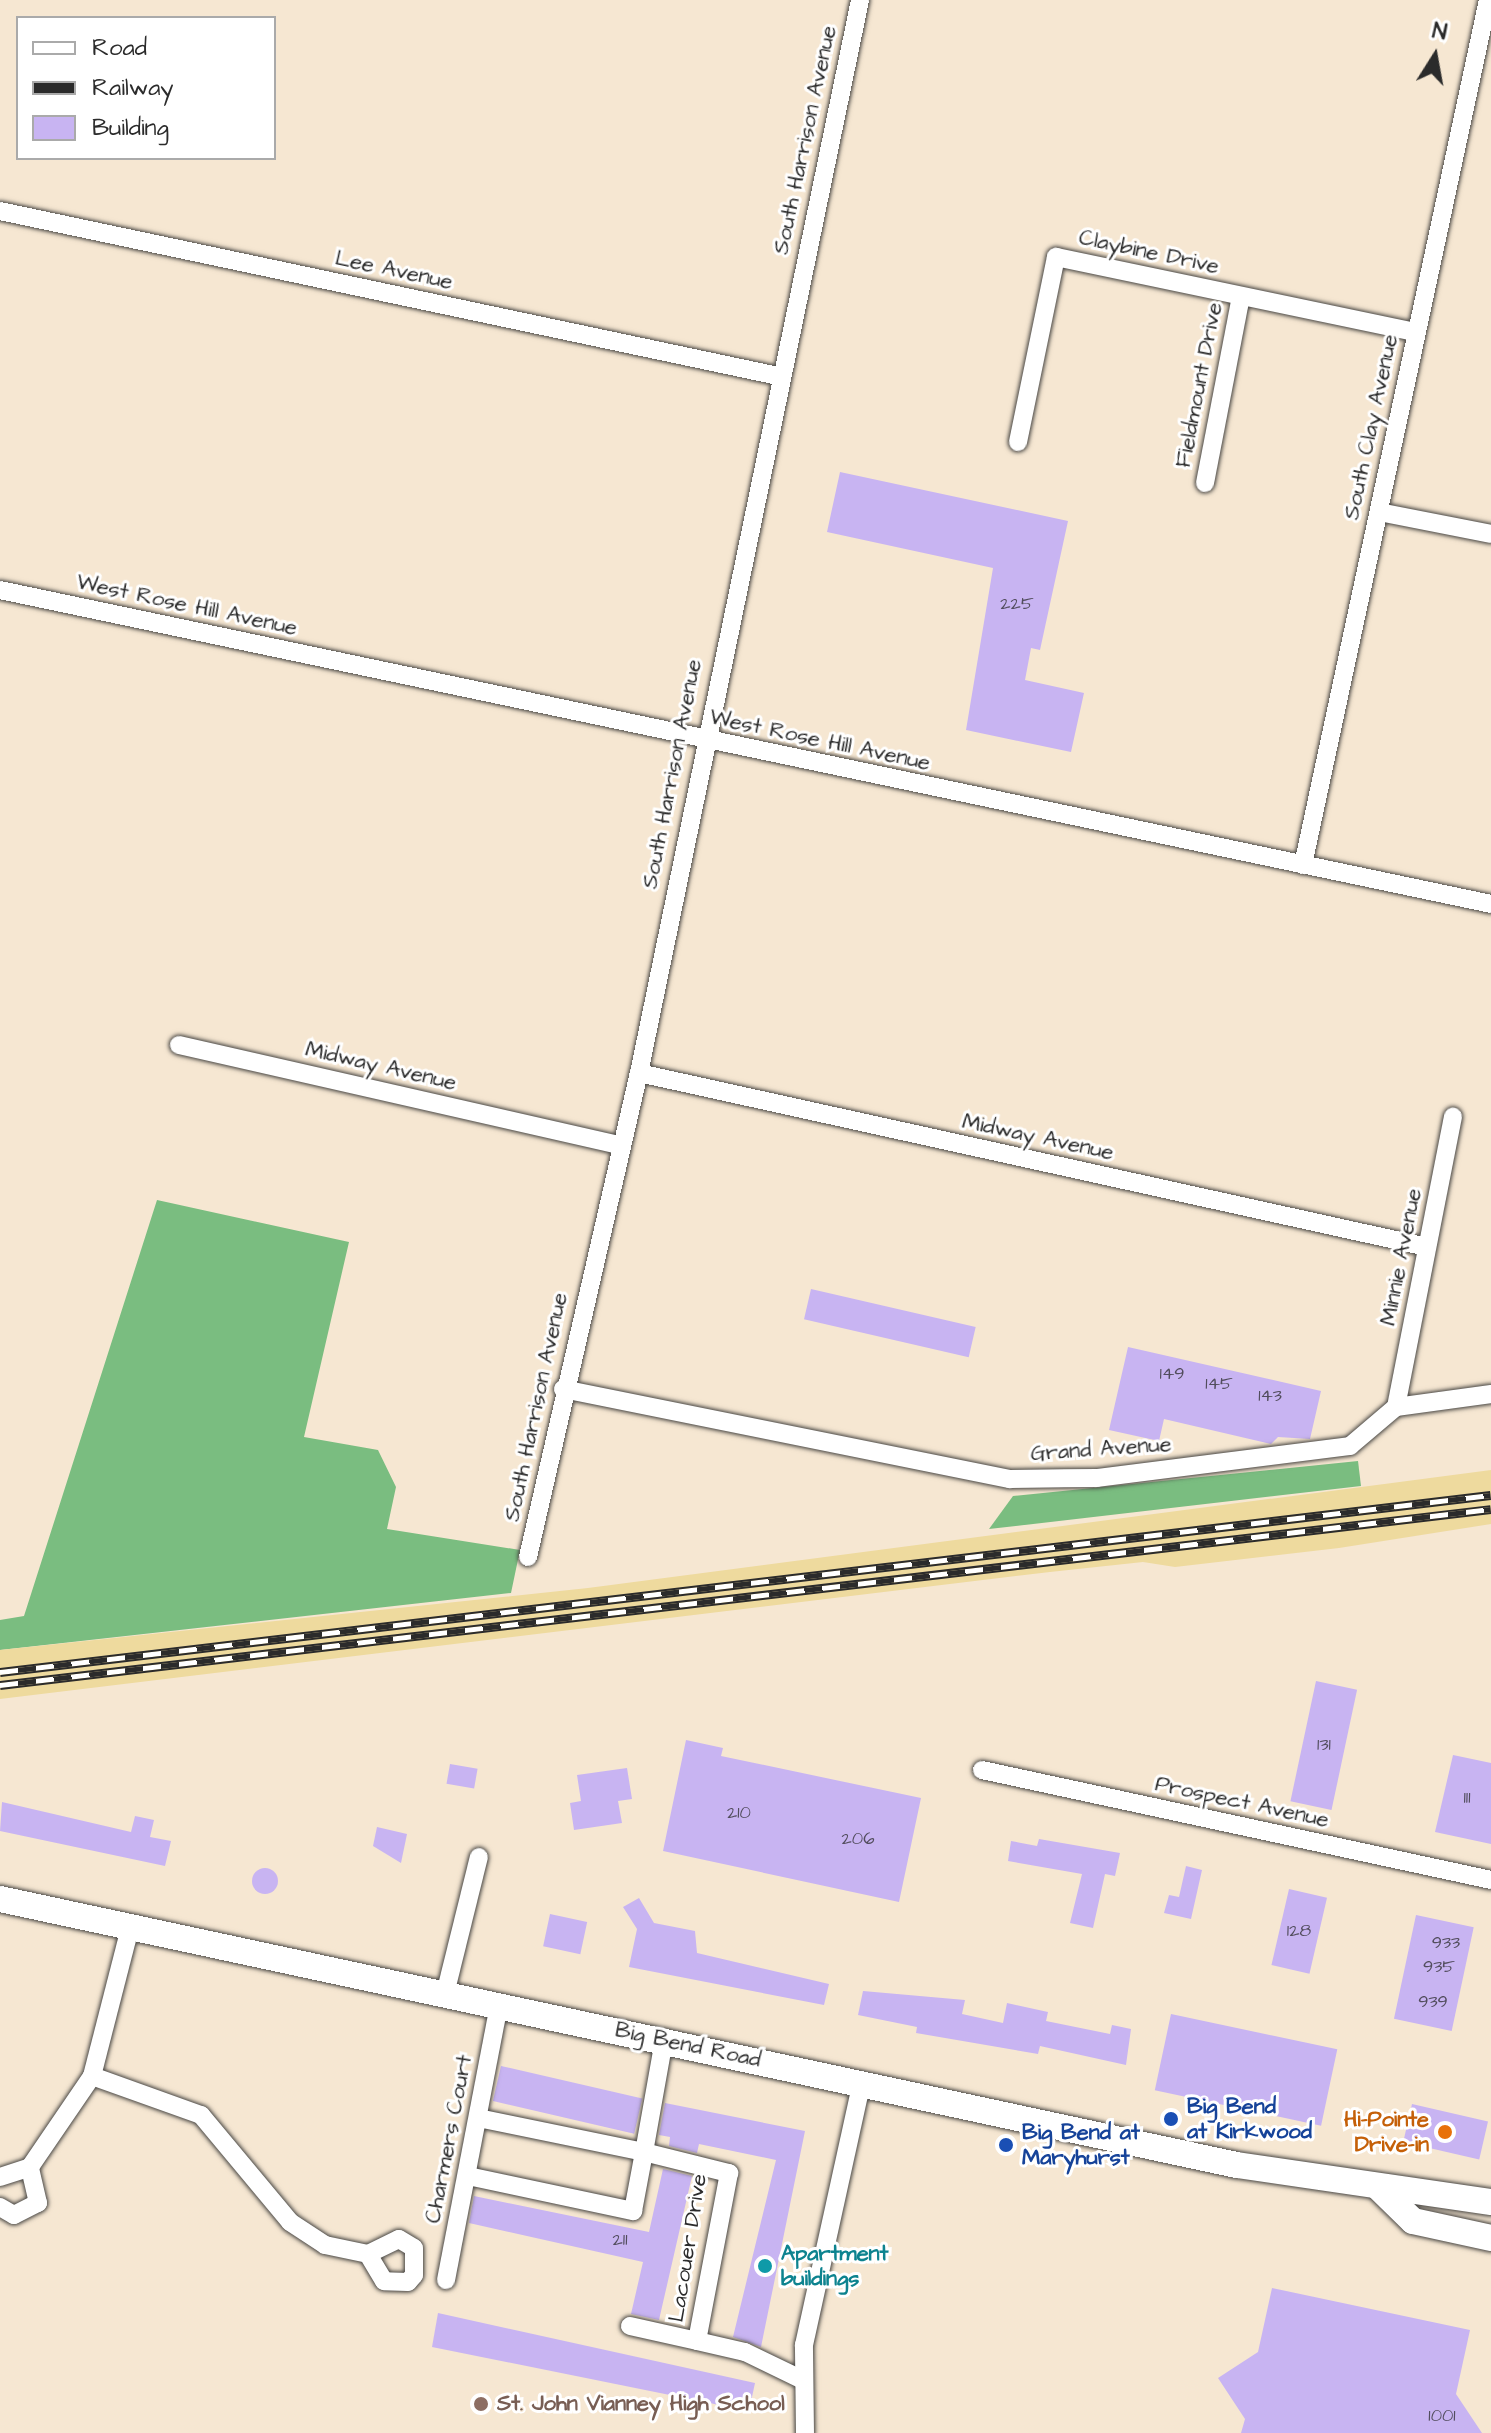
<!DOCTYPE html>
<style>
body{margin:0}
#map{position:relative;width:1491px;height:2433px;overflow:hidden;background:#f6e7d2;font-family:"Architects Daughter",sans-serif}
div>[style]{position:absolute}
.forest>*{inset:0;background:#7abd80}
.sand>*{inset:0;background:#eeda9e}
.building>*{inset:0;background:#c8b4f2;transform-origin:0 0}
.round{border-radius:50%}
.roads{filter:drop-shadow(0 0 2px #494744) drop-shadow(0 0 2px #494744)}
.minor>*{height:18px;margin:-9px;padding:0 9px;transform-origin:9px;border-radius:9px;background:#fff}
.primary>*{height:26px;margin:-13px;padding:0 13px;transform-origin:13px;border-radius:13px;background:#fff}
.rail>*{height:9px;margin-top:-4.5px;transform-origin:0;background:repeating-linear-gradient(90deg,#fff 0 18px,#2b2b2b 0 36px);box-sizing:border-box;border-block:2px solid #2b2b2b}
.dots>*{width:22px;height:22px;translate:-50% -50%;box-sizing:border-box;border:4px solid #fff;border-radius:50%}
span{translate:-50% -50%;white-space:nowrap;text-align:center;line-height:1.15;-webkit-text-stroke:6px #fff;paint-order:stroke}
.number-label{font-size:18px;color:#524d5d}
.number-label span{-webkit-text-stroke-width:0}
.street-label{font-size:22px;color:#2b2b2b}
.transit-label{font-size:22px;color:#164399;font-weight:700}
.left{translate:0 -50%;text-align:left}
.food-label{font-size:22px;color:#c56008;font-weight:700}
.right{translate:-100% -50%;text-align:right}
.culture-label{font-size:22px;color:#0d838f;font-weight:700}
.education-label{font-size:22px;color:#785e54;font-weight:700}
.legend{position:absolute;left:16px;top:16px;width:260px;height:144px;box-sizing:border-box;background:#fff;border:2px solid #aaa;margin:0;padding:10px 14px;list-style:none;font-size:24px;color:#2b2b2b}
.legend li{display:flex;align-items:center;gap:16px;height:40px}
.legend b{width:40px;border:2px solid #aaa}
.north{position:absolute;left:1395px;top:16px;width:80px;height:80px;-webkit-text-stroke:6px #fff;paint-order:stroke;rotate:11deg;font-size:22px;font-weight:700;line-height:32px;text-align:center;color:#2b2b2b}
.north::after{content:'';display:block;margin:auto;width:28px;height:36px;background:#2b2b2b;clip-path:polygon(50% 0,100% 100%,50% 72%,0 100%)}
</style>
<div id="map">
<div class="forest">
<i style="clip-path:polygon(157px 1200px,349px 1242px,304px 1437px,378px 1450px,396px 1487px,387px 1529px,520px 1550px,511px 1593px,0 1650px,0 1620px,24px 1616px)"></i>
<i style="clip-path:polygon(1358px 1461px,1361px 1486px,989px 1529px,1013px 1496px)"></i>
</div>
<div class="sand">
<i style="clip-path:polygon(1491px 1470px,1491px 1524px,1339px 1548px,1175px 1567px,1143px 1562px,1050px 1572px,0 1699px,0 1650px,588px 1588px)"></i>
</div>
<div class="building">
<i style="clip-path:polygon(840px 472px,1068px 521px,1040px 650px,1031px 648px,1025px 680px,1084px 693px,1071px 752px,966px 730px,993px 568px,827px 532px)"></i>
<i style="left:811px;top:1289px;width:169px;height:31px;rotate:13deg"></i>
<i style="clip-path:polygon(1128px 1347px,1321px 1391px,1310px 1439px,1278px 1437px,1271px 1444px,1164px 1419px,1159px 1441px,1109px 1430px)"></i>
<i style="left:1316px;top:1681px;width:42px;height:123px;rotate:12deg"></i>
<i style="clip-path:polygon(686px 1740px,723px 1748px,721px 1756px,921px 1798px,899px 1902px,663px 1851px)"></i>
<i style="clip-path:polygon(1453px 1755px,1491px 1763px,1491px 1844px,1435px 1832px)"></i>
<i style="left:450px;top:1764px;width:28px;height:20px;rotate:10deg"></i>
<i style="clip-path:polygon(627px 1768px,632px 1799px,618px 1801px,622px 1823px,574px 1830px,570px 1803px,581px 1801px,577px 1775px)"></i>
<i style="clip-path:polygon(2px 1802px,131px 1832px,135px 1816px,154px 1820px,150px 1837px,171px 1841px,165px 1866px,0 1831px)"></i>
<i style="clip-path:polygon(377px 1827px,407px 1834px,401px 1863px,373px 1846px)"></i>
<i style="clip-path:polygon(1039px 1839px,1120px 1853px,1115px 1876px,1105px 1874px,1093px 1928px,1070px 1923px,1082px 1874px,1008px 1861px,1011px 1841px,1037px 1846px)"></i>
<i style="clip-path:polygon(1186px 1866px,1202px 1870px,1191px 1919px,1164px 1913px,1169px 1895px,1179px 1897px)"></i>
<i class="round" style="left:252px;top:1868px;width:26px;height:26px"></i>
<i style="left:1289px;top:1889px;width:39px;height:78px;rotate:13deg"></i>
<i style="clip-path:polygon(639px 1898px,654px 1923px,695px 1931px,697px 1953px,829px 1984px,824px 2005px,629px 1967px,637px 1929px,623px 1907px)"></i>
<i style="left:550px;top:1914px;width:38px;height:33px;rotate:12deg"></i>
<i style="left:1416px;top:1915px;width:59px;height:106px;rotate:12deg"></i>
<i style="clip-path:polygon(863px 1991px,965px 2000px,962px 2014px,1003px 2023px,1007px 2003px,1048px 2012px,1046px 2021px,1110px 2034px,1112px 2025px,1131px 2029px,1126px 2065px,1040px 2046px,1038px 2054px,916px 2033px,917px 2027px,858px 2015px)"></i>
<i style="left:1171px;top:2014px;width:170px;height:78px;rotate:12deg"></i>
<i style="left:501px;top:2066px;width:145px;height:36px;rotate:13deg"></i>
<i style="clip-path:polygon(665px 2103px,805px 2131px,761px 2347px,733px 2337px,776px 2160px,699px 2144px,697px 2153px,669px 2146px,670px 2137px,659px 2135px)"></i>
<i style="left:1412px;top:2104px;width:78px;height:39px;rotate:13deg"></i>
<i style="clip-path:polygon(663px 2169px,692px 2176px,659px 2320px,631px 2314px,643px 2262px,469px 2223px,474px 2196px,649px 2232px)"></i>
<i style="clip-path:polygon(1272px 2288px,1470px 2330px,1456px 2394px,1482px 2433px,1241px 2433px,1245px 2419px,1218px 2378px,1258px 2352px)"></i>
<i style="clip-path:polygon(438px 2313px,755px 2383px,749px 2411px,432px 2347px)"></i>
</div>
<div class="roads">
<div class="minor">
<i style="left:0;top:211px;width:795px;rotate:11.97deg"></i>
<i style="left:1018px;top:442px;width:189px;rotate:-78.4deg"></i>
<i style="left:1056px;top:257px;width:368px;rotate:11.8deg"></i>
<i style="left:1205px;top:483px;width:190px;rotate:-79.1deg"></i>
<i style="left:1379px;top:512px;width:114px;rotate:11.1deg"></i>
<i style="left:0;top:590px;width:1524px;rotate:11.89deg"></i>
<i style="left:1303px;top:865px;width:885px;rotate:-77.93deg"></i>
<i style="left:179px;top:1045px;width:451px;rotate:12.8deg"></i>
<i style="left:639px;top:1073px;width:807px;rotate:12.45deg"></i>
<i style="left:563px;top:1389px;width:456px;rotate:11.4deg"></i>
<i style="left:1010px;top:1479px;width:87px;rotate:-0.7deg"></i>
<i style="left:1097px;top:1478px;width:255px;rotate:-7.2deg"></i>
<i style="left:1350px;top:1446px;width:60px;rotate:-40.3deg"></i>
<i style="left:1396px;top:1407px;width:96px;rotate:-7.8deg"></i>
<i style="left:1396px;top:1407px;width:296px;rotate:-78.9deg"></i>
<i style="left:528px;top:1557px;width:497px;rotate:-77.1deg"></i>
<i style="left:639px;top:1073px;width:1096px;rotate:-78.36deg"></i>
<i style="left:982px;top:1770px;width:521px;rotate:12.19deg"></i>
<i style="left:445px;top:1994px;width:141px;rotate:-76.1deg"></i>
<i style="left:664px;top:2040px;width:114px;rotate:100.1deg"></i>
<i style="left:644px;top:2152px;width:88px;rotate:13.9deg"></i>
<i style="left:729px;top:2173px;width:171px;rotate:100.8deg"></i>
<i style="left:697px;top:2341px;width:49px;rotate:12.9deg"></i>
<i style="left:745px;top:2352px;width:64px;rotate:25.8deg"></i>
<i style="left:92px;top:2076px;width:116px;rotate:19.7deg"></i>
<i style="left:201px;top:2115px;width:139px;rotate:50.2deg"></i>
<i style="left:290px;top:2222px;width:42px;rotate:33.3deg"></i>
<i style="left:325px;top:2245px;width:44px;rotate:11.8deg"></i>
<i style="left:368px;top:2254px;width:34px;rotate:-26deg"></i>
<i style="left:399px;top:2239px;width:17px;rotate:31deg"></i>
<i style="left:414px;top:2248px;width:27px;rotate:90deg"></i>
<i style="left:414px;top:2275px;width:9px;rotate:131deg"></i>
<i style="left:408px;top:2282px;width:24px;rotate:-178deg"></i>
<i style="left:384px;top:2281px;width:31px;rotate:-121deg"></i>
<i style="left:30px;top:2167px;width:110px;rotate:-55.7deg"></i>
<i style="left:92px;top:2076px;width:153px;rotate:-75.6deg"></i>
<i style="left:468px;top:2176px;width:169px;rotate:12deg"></i>
<i style="left:633px;top:2211px;width:60px;rotate:-79.4deg"></i>
<i style="left:644px;top:2152px;width:168px;rotate:-168.4deg"></i>
<i style="left:0;top:2177px;width:32px;rotate:-18deg"></i>
<i style="left:0;top:2207px;width:16px;rotate:30deg"></i>
<i style="left:14px;top:2215px;width:27px;rotate:-27deg"></i>
<i style="left:38px;top:2203px;width:37px;rotate:-103deg"></i>
<i style="left:446px;top:2280px;width:279px;rotate:-79.1deg"></i>
<i style="left:630px;top:2326px;width:69px;rotate:12.6deg"></i>
<i style="left:805px;top:2433px;width:88px;rotate:-90.7deg"></i>
<i style="left:804px;top:2345px;width:269px;rotate:-77.6deg"></i>
</div>
<div class="primary">
<i style="left:0;top:1899px;width:1265px;rotate:12.14deg"></i>
<i style="left:1237px;top:2165px;width:257px;rotate:8.3deg"></i>
<i style="left:1377px;top:2186px;width:50px;rotate:44.2deg"></i>
<i style="left:1413px;top:2221px;width:80px;rotate:12.3deg"></i>
</div>
</div>
<div class="rail">
<i style="left:0;top:1672px;width:1501px;rotate:-6.77deg"></i>
<i style="left:0;top:1685px;width:1501px;rotate:-6.73deg"></i>
</div>
<div class="dots">
<i style="left:1171px;top:2119px;background:#1a4fb4"></i>
<i style="left:1445px;top:2132px;background:#e8710a"></i>
<i style="left:1006px;top:2145px;background:#1a4fb4"></i>
<i style="left:765px;top:2266px;background:#0f9aa8"></i>
<i style="left:481px;top:2404px;background:#8d6e63"></i>
</div>
<div class="number-label">
<span style="left:1017px;top:604px">225</span>
<span style="left:1172px;top:1374px">149</span>
<span style="left:1219px;top:1384px">145</span>
<span style="left:1270px;top:1396px">143</span>
<span style="left:1324px;top:1745px">131</span>
<span style="left:1467px;top:1798px">111</span>
<span style="left:739px;top:1813px">210</span>
<span style="left:858px;top:1839px">206</span>
<span style="left:1299px;top:1931px">128</span>
<span style="left:1446px;top:1943px">933</span>
<span style="left:1439px;top:1967px">935</span>
<span style="left:1433px;top:2002px">939</span>
<span style="left:620px;top:2240px">211</span>
<span style="left:1442px;top:2416px">1001</span>
</div>
<div class="street-label">
<span style="left:805px;top:140px;rotate:-78deg">South Harrison Avenue</span>
<span style="left:1149px;top:252px;rotate:12deg">Claybine Drive</span>
<span style="left:394px;top:270px;rotate:12deg">Lee Avenue</span>
<span style="left:1199px;top:385px;rotate:-79deg">Fieldmount Drive</span>
<span style="left:1371px;top:427px;rotate:-78deg">South Clay Avenue</span>
<span style="left:187px;top:605px;rotate:12deg">West Rose Hill Avenue</span>
<span style="left:820px;top:740px;rotate:12deg">West Rose Hill Avenue</span>
<span style="left:672px;top:774px;rotate:-79deg">South Harrison Avenue</span>
<span style="left:381px;top:1066px;rotate:13deg">Midway Avenue</span>
<span style="left:1038px;top:1137px;rotate:12deg">Midway Avenue</span>
<span style="left:1401px;top:1257px;rotate:-79deg">Minnie Avenue</span>
<span style="left:536px;top:1407px;rotate:-78deg">South Harrison Avenue</span>
<span style="left:1101px;top:1449px;rotate:-4deg">Grand Avenue</span>
<span style="left:1242px;top:1802px;rotate:12deg">Prospect Avenue</span>
<span style="left:688px;top:2045px;rotate:12deg">Big Bend Road</span>
<span style="left:449px;top:2139px;rotate:-79deg">Charmers Court</span>
<span style="left:688px;top:2248px;rotate:-81deg">Lacouer Drive</span>
</div>
<div class="transit-label">
<span class="left" style="left:1187px;top:2119px">Big Bend<br>at Kirkwood</span>
<span class="left" style="left:1022px;top:2145px">Big Bend at<br>Maryhurst</span>
</div>
<div class="food-label">
<span class="right" style="left:1429px;top:2132px">Hi-Pointe<br>Drive-in</span>
</div>
<div class="culture-label">
<span class="left" style="left:781px;top:2266px">Apartment<br>buildings</span>
</div>
<div class="education-label">
<span class="left" style="left:497px;top:2404px">St. John Vianney High School</span>
</div>
<ul class="legend">
<li><b style="height:10px;background:#fff"></b>Road</li>
<li><b style="height:10px;background:#2b2b2b"></b>Railway</li>
<li><b style="height:22px;background:#c8b4f2"></b>Building</li>
</ul>
<div class="north">N</div>
</div>
